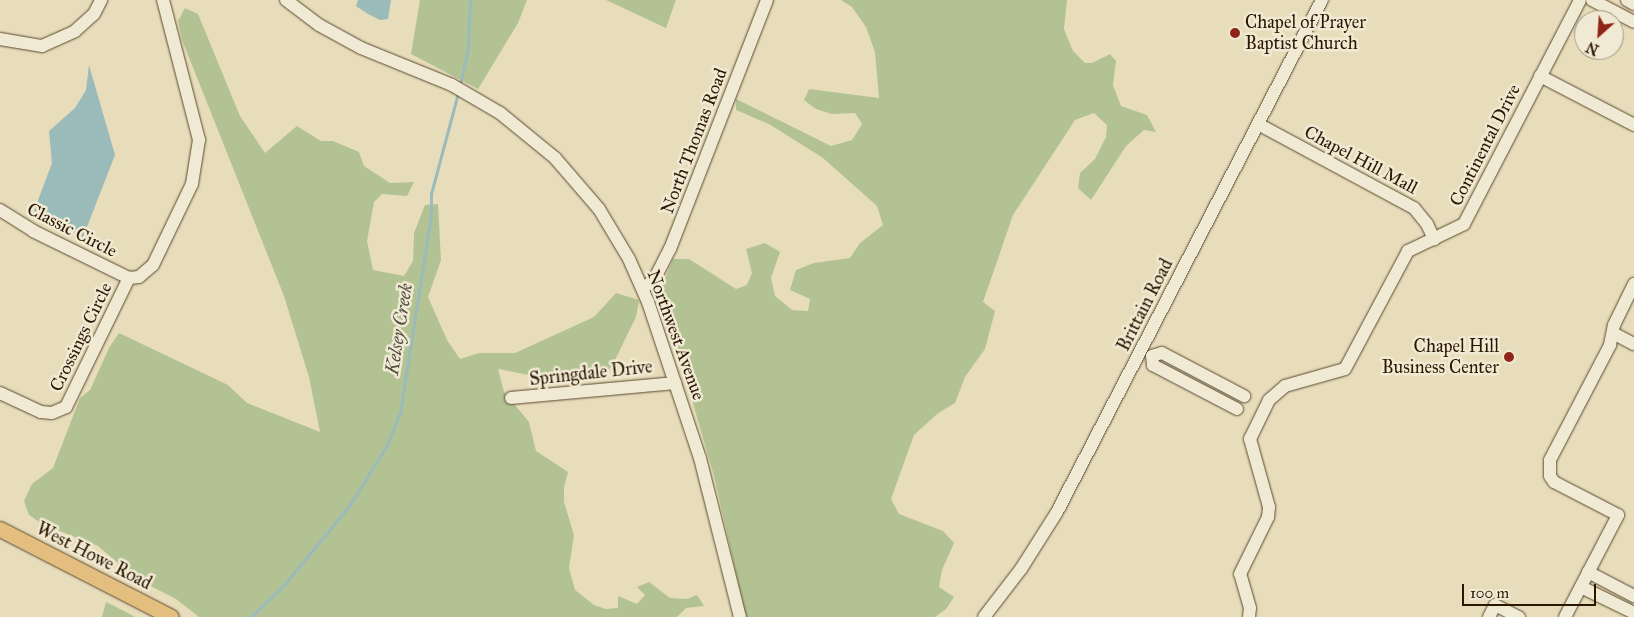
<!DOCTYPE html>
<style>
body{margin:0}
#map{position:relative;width:1634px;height:617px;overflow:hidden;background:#e8ddbb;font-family:"IM FELL Great Primer",serif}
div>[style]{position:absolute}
.green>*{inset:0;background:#b2c293}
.water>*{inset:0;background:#9bbaba}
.stream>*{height:2.5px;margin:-1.25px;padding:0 1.25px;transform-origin:1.25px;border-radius:1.25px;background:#9bbaba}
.roads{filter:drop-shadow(0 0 1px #5a482f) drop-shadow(0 0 1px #5a482f)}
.minor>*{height:12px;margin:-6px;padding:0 6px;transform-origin:6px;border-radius:6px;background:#f0e9d3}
.major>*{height:15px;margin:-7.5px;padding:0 7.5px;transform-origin:7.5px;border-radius:7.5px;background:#e4be7e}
.dots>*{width:14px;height:14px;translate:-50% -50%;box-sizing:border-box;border:2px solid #f0e9d3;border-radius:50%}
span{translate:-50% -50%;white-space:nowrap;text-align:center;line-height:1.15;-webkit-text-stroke:5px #f0e9d3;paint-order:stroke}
.poi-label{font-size:18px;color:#2b1600}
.left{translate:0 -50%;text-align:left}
.right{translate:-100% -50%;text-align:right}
.street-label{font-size:18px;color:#2b1600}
.water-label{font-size:19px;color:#524f41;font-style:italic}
.north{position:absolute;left:1574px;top:10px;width:50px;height:50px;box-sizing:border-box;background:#f0e9d3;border:1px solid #a1957f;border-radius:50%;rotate:206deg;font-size:14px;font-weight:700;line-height:20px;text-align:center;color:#2b1600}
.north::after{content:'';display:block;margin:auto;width:18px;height:22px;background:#8f2418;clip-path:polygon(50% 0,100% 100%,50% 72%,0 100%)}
.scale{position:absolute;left:1462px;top:584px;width:134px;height:22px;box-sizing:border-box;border:2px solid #2b1600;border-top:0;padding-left:6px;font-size:15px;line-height:18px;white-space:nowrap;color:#2b1600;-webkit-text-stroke:4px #f0e9d3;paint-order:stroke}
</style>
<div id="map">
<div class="green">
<i style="clip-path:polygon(420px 0,527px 0,518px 23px,478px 89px,411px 54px)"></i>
<i style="clip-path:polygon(606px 0,676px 0,666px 28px)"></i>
<i style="clip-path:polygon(841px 0,1067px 0,1064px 29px,1073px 51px,1085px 63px,1092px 63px,1110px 54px,1116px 61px,1113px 85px,1121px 106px,1147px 115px,1156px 132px,1144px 130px,1126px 146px,1091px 200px,1078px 188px,1080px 173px,1095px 159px,1106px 137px,1107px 125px,1094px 113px,1075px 120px,1013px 215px,983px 302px,995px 311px,985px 349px,965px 377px,955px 403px,937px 414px,914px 435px,891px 499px,899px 514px,943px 531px,954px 543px,942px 570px,939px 587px,954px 597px,946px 609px,935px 617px,746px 617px,714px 476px,677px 348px,660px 307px,660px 291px,673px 259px,689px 259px,736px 289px,747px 285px,752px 273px,746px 249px,765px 243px,780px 252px,771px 278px,775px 296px,792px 310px,808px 311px,810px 299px,790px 290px,796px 270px,814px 263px,850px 258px,860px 243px,883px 225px,877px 206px,823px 158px,769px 124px,736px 110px,736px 99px,831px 146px,852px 140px,862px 124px,855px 113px,832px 114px,816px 109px,804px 100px,809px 89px,879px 98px,875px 52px,866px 27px,852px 7px)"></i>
<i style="clip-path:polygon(185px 8px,198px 14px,240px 116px,265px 153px,297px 126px,321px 141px,333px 141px,359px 152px,364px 166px,390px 183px,414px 182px,407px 196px,382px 194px,374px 202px,367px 241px,373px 270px,404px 276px,413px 261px,414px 233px,425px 205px,438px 204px,441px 260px,428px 297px,447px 340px,460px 359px,479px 353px,515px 353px,594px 317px,616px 293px,639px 300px,636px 317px,611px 368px,593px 380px,534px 376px,498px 369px,504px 392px,529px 422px,536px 451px,568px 472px,564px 487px,564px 502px,574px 535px,569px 568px,575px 590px,594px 605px,606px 609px,618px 608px,618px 596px,637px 604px,645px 595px,637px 587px,649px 582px,670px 598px,687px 599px,697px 595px,704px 606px,686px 608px,677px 617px,199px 617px,176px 599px,137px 579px,98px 546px,42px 524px,29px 515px,24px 501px,32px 484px,53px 468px,80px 398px,90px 390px,109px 348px,119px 333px,228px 385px,247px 403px,320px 432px,309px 377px,284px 296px,182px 40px,178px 21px)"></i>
<i style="clip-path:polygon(106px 602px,126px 612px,135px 617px,102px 617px)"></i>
</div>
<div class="water">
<i style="clip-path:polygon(358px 0,391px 0,388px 19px,380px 20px,368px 14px,356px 6px)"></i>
<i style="clip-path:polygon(89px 65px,115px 155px,83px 237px,34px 211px,52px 163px,49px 131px,75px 108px,86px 90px)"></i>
</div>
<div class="stream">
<i style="left:460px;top:85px;width:40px;rotate:-78deg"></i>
<i style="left:468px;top:46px;width:46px;rotate:-87.5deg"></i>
<i style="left:251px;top:617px;width:47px;rotate:-44.1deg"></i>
<i style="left:285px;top:584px;width:102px;rotate:-50.6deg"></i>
<i style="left:350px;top:505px;width:70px;rotate:-58.3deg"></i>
<i style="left:387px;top:445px;width:35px;rotate:-68deg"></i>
<i style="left:400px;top:413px;width:199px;rotate:-81.1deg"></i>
<i style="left:431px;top:216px;width:22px;rotate:-90deg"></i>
<i style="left:431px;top:194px;width:105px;rotate:-75deg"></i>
</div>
<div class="roads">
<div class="minor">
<i style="left:286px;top:0;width:41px;rotate:37.1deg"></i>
<i style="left:319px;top:25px;width:48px;rotate:28.7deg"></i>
<i style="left:361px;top:48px;width:98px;rotate:22.1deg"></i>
<i style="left:452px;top:85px;width:56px;rotate:30.3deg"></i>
<i style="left:500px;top:113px;width:71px;rotate:39.3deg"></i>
<i style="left:555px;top:158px;width:67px;rotate:49.2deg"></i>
<i style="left:599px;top:209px;width:58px;rotate:59deg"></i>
<i style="left:629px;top:259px;width:47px;rotate:66.2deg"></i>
<i style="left:648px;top:302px;width:164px;rotate:71.6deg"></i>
<i style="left:700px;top:458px;width:164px;rotate:75.9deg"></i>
<i style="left:1592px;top:0;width:47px;rotate:27.6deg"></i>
<i style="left:1627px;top:0;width:8px;rotate:30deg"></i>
<i style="left:0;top:39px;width:43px;rotate:9.5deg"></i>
<i style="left:42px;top:46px;width:36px;rotate:-24deg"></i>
<i style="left:75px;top:31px;width:25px;rotate:-42deg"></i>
<i style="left:94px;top:14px;width:16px;rotate:-63deg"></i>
<i style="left:1540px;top:76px;width:106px;rotate:27.5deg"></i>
<i style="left:1258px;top:124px;width:177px;rotate:28.3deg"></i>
<i style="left:1414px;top:208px;width:21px;rotate:51deg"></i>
<i style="left:1427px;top:224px;width:17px;rotate:65deg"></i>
<i style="left:0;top:210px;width:39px;rotate:32deg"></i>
<i style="left:33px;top:231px;width:107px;rotate:26.1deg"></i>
<i style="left:129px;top:278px;width:10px;rotate:-6deg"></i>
<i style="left:139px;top:277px;width:18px;rotate:-41deg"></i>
<i style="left:153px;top:265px;width:90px;rotate:-64.3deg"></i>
<i style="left:192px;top:184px;width:45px;rotate:-81deg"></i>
<i style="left:199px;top:140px;width:145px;rotate:-104.4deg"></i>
<i style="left:643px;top:288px;width:14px;rotate:-36deg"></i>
<i style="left:654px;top:280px;width:35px;rotate:-63deg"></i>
<i style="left:670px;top:249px;width:267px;rotate:-68.7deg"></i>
<i style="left:1613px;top:333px;width:24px;rotate:28deg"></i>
<i style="left:0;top:393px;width:45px;rotate:24.9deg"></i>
<i style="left:41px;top:412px;width:11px;rotate:5deg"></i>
<i style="left:52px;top:413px;width:15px;rotate:-23deg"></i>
<i style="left:66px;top:407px;width:144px;rotate:-64deg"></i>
<i style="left:511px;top:398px;width:165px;rotate:-5.2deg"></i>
<i style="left:1237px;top:409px;width:95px;rotate:-152.4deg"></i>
<i style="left:1153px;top:365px;width:9px;rotate:-96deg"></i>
<i style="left:1152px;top:356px;width:10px;rotate:-17deg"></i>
<i style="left:1162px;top:353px;width:93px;rotate:27.7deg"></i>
<i style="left:1588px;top:572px;width:52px;rotate:27.6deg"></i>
<i style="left:1581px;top:587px;width:59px;rotate:26.1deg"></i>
<i style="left:984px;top:617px;width:61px;rotate:-52.4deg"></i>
<i style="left:1021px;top:569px;width:67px;rotate:-57.7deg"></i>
<i style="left:1057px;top:512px;width:577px;rotate:-62.63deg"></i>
<i style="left:1249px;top:617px;width:9px;rotate:-84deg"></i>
<i style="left:1250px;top:608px;width:35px;rotate:-106deg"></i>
<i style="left:1240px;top:574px;width:64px;rotate:-63.8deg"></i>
<i style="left:1268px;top:517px;width:10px;rotate:-84deg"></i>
<i style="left:1269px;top:507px;width:71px;rotate:-105.6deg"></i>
<i style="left:1250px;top:439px;width:43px;rotate:-64deg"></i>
<i style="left:1269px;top:400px;width:21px;rotate:-41deg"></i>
<i style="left:1285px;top:386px;width:62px;rotate:-15.8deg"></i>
<i style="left:1345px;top:369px;width:134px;rotate:-61.9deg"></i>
<i style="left:1408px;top:251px;width:62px;rotate:-25.7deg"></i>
<i style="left:1464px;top:224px;width:252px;rotate:-62.6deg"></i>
<i style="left:1489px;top:617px;width:13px;rotate:-63deg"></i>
<i style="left:1495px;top:605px;width:27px;rotate:27deg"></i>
<i style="left:1565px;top:617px;width:115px;rotate:-62.5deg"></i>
<i style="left:1618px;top:515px;width:72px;rotate:-152.7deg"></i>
<i style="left:1554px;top:482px;width:7px;rotate:-124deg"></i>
<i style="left:1550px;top:476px;width:16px;rotate:-90deg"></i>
<i style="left:1550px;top:460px;width:130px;rotate:-62.4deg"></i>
<i style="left:1610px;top:345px;width:20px;rotate:-79deg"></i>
<i style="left:1614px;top:325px;width:46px;rotate:-64deg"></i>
</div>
<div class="major">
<i style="left:0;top:529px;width:192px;rotate:27.2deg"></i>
</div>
</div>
<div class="dots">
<i style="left:1235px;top:33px;background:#8f2418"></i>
<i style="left:1509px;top:357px;background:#8f2418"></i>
</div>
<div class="poi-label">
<span class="left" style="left:1245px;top:33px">Chapel of Prayer<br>Baptist Church</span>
<span class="right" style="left:1499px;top:357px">Chapel Hill<br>Business Center</span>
</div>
<div class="street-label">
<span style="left:694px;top:141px;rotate:-69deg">North Thomas Road</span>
<span style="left:1485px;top:145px;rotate:-63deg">Continental Drive</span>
<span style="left:1361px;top:160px;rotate:28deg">Chapel Hill Mall</span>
<span style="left:72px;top:230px;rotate:27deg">Classic Circle</span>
<span style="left:1145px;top:305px;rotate:-63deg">Brittain Road</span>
<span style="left:676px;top:335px;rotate:70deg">Northwest Avenue</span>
<span style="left:81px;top:337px;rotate:-64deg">Crossings Circle</span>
<span style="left:591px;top:373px;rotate:-6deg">Springdale Drive</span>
<span style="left:94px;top:556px;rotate:27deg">West Howe Road</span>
</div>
<div class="water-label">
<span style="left:399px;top:329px;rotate:-81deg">Kelsey Creek</span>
</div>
<div class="north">N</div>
<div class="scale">100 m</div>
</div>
